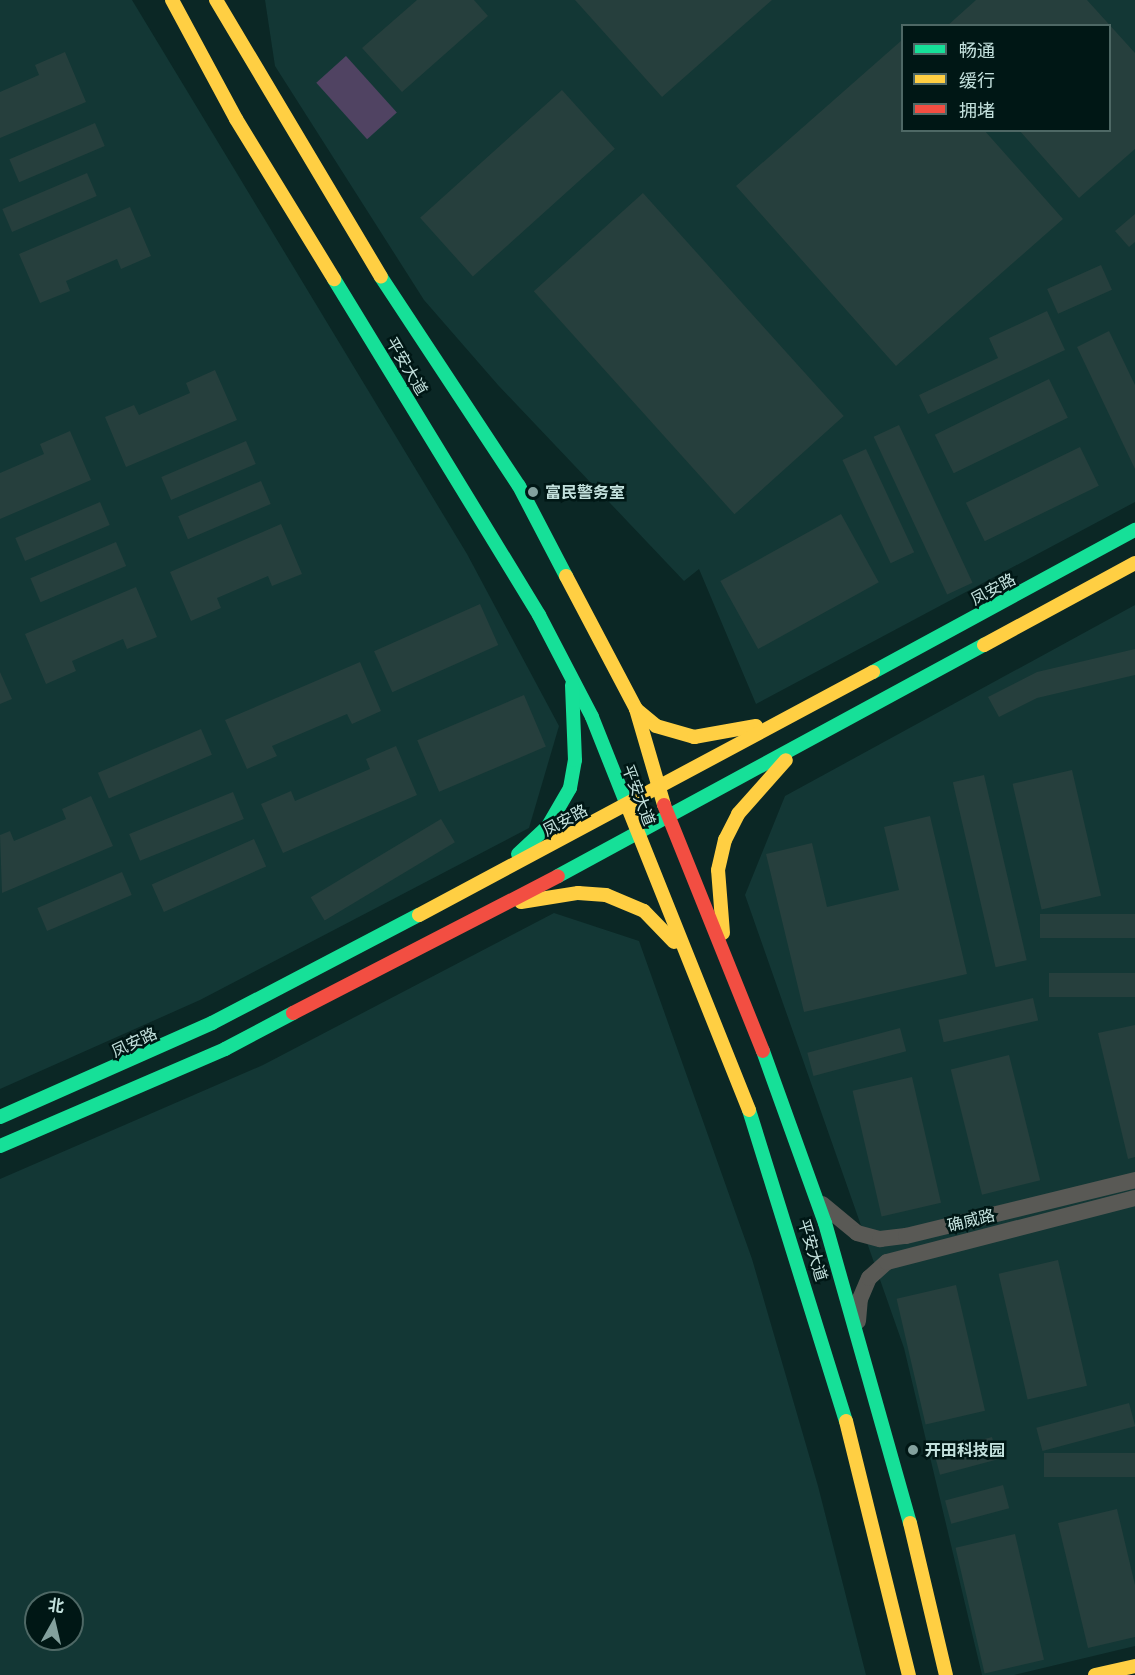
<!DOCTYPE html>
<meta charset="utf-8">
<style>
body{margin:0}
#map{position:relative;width:1135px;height:1675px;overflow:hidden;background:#0b2725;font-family:Inter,"Noto Sans SC",sans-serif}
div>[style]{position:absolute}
.built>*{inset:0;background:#133735}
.green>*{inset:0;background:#504362;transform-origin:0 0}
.building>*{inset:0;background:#263f3d;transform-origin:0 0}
.street>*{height:16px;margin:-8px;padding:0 8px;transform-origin:8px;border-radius:8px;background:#595955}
.fast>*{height:14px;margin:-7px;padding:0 7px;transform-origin:7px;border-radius:7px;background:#16e098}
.slow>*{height:14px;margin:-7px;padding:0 7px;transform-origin:7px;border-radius:7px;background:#ffcf43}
.jam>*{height:14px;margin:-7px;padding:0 7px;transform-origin:7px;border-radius:7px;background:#f24e42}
.dots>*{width:16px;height:16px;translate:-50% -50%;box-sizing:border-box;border:3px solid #001715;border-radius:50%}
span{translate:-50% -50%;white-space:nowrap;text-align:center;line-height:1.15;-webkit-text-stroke:5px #001715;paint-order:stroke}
.street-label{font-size:16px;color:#c3e1dd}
.poi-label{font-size:16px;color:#c3e1dd;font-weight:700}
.left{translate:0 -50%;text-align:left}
.legend{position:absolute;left:901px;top:24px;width:210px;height:108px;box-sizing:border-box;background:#001715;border:2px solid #4e6865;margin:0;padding:8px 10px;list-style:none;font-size:18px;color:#c3e1dd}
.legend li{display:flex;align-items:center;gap:12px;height:30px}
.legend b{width:30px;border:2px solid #4e6865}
.north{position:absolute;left:24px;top:1591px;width:60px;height:60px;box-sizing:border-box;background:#001715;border:2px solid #4e6865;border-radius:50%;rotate:8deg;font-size:16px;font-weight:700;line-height:24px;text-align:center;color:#c3e1dd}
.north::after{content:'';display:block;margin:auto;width:21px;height:27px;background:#83a09d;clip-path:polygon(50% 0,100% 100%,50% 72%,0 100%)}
</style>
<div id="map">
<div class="built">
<i style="clip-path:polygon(0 0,132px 0,467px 554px,559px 726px,529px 828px,200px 1000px,0 1089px)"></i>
<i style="clip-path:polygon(evenodd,265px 0,1135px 0,1135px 502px,756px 704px,699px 569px,684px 581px,498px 385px,424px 300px,275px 66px,265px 0,902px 26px,1110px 26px,1110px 130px,902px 130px,902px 26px)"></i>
<i style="clip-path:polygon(1135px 605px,1135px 1646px,1014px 1675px,982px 1675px,904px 1348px,745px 895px,785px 796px)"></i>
<i style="clip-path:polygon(evenodd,554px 913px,639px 941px,752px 1259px,818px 1486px,866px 1675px,0 1675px,0 1179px,263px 1065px,554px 913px,36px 1603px,72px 1603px,72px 1639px,36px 1639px,36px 1603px)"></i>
</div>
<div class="green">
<i style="left:346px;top:56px;width:76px;height:40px;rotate:48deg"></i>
</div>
<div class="building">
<i style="clip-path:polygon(417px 0,474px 0,488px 16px,402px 92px,362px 48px)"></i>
<i style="clip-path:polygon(575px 0,772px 0,662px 97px)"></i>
<i style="clip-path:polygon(976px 0,1087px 0,1135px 53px,1135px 149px,1079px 198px,1019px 130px,1110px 130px,1110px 26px,947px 26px)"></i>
<i style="clip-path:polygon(902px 40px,902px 130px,984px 130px,1063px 219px,896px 366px,736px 186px)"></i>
<i style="clip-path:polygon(65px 52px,86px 102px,0 138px,0 92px,39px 75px,35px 65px)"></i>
<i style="left:562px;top:90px;width:79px;height:191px;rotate:48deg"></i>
<i style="left:95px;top:123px;width:25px;height:93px;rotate:67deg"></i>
<i style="left:87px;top:173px;width:25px;height:92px;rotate:67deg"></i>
<i style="left:643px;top:193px;width:300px;height:147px;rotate:48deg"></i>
<i style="clip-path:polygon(130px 207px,151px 256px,121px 269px,117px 259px,66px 281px,70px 291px,40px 303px,19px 254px)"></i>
<i style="clip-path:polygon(1135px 214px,1135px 242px,1129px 247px,1115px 231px)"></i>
<i style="left:1101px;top:265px;width:27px;height:59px;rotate:66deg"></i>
<i style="clip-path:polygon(1047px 311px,1065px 350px,928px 414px,919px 395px,998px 358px,989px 338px)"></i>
<i style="clip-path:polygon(1109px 331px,1135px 385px,1135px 469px,1077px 347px)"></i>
<i style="clip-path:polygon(215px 370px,237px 420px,126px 467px,105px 417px,134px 405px,139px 415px,190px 393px,186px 383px)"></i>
<i style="left:1049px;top:379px;width:43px;height:127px;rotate:64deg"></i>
<i style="left:899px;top:425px;width:174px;height:28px;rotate:65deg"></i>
<i style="clip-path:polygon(70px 431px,91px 480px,0 519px,0 473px,44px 454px,40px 444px)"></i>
<i style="left:246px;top:441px;width:25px;height:92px;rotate:67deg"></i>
<i style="left:1080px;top:447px;width:43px;height:127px;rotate:64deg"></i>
<i style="left:866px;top:449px;width:114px;height:26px;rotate:65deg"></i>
<i style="left:261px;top:481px;width:25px;height:90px;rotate:67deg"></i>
<i style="left:100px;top:502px;width:25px;height:92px;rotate:67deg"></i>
<i style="left:841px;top:514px;width:78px;height:138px;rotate:61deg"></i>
<i style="clip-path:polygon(281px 524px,302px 574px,272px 586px,268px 576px,217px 598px,221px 608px,191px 621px,170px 572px)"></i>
<i style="left:116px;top:542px;width:26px;height:93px;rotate:67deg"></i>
<i style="clip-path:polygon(136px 587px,157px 637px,127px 649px,123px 639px,72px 661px,76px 671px,46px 684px,25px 634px)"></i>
<i style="left:480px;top:604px;width:45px;height:116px;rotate:66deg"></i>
<i style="clip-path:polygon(1135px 649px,1135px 675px,1037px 698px,999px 717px,988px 697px,1037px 672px)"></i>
<i style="clip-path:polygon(360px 662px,381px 711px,352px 724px,347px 714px,272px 746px,277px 756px,247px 769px,225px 720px)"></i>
<i style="clip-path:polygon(0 672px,12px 699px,0 704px)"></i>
<i style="left:524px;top:695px;width:56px;height:116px;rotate:67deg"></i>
<i style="left:201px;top:729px;width:28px;height:112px;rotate:67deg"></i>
<i style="clip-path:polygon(396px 746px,417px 795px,283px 853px,261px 804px,291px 791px,295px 801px,370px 769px,366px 759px)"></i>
<i style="left:1072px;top:770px;width:129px;height:61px;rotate:77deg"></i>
<i style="left:984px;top:775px;width:190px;height:32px;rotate:77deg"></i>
<i style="left:233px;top:792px;width:29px;height:112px;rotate:68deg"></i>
<i style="clip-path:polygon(91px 796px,113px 846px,2px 893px,0 835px,10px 831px,14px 841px,66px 819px,62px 809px)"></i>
<i style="clip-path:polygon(930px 816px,967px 974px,804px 1012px,766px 854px,812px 843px,827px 907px,899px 890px,884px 827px)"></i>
<i style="left:441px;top:819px;width:27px;height:152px;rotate:59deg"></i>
<i style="left:254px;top:839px;width:30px;height:112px;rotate:66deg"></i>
<i style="left:122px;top:872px;width:25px;height:92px;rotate:67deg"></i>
<i style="left:1135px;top:914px;width:24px;height:95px;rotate:90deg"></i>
<i style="left:1135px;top:973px;width:24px;height:86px;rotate:90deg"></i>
<i style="left:1033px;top:998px;width:23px;height:97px;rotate:77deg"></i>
<i style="clip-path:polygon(1135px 1025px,1135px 1157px,1128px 1159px,1098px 1033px)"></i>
<i style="left:900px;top:1028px;width:24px;height:96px;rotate:75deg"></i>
<i style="left:1009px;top:1055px;width:129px;height:60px;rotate:76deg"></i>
<i style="left:912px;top:1077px;width:129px;height:61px;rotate:77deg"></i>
<i style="left:1058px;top:1260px;width:129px;height:61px;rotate:77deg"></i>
<i style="left:956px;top:1285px;width:129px;height:61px;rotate:77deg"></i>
<i style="left:1129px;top:1403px;width:24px;height:96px;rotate:75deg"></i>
<i style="left:992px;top:1437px;width:23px;height:60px;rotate:75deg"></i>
<i style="left:1135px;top:1453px;width:24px;height:91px;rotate:90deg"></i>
<i style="left:1003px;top:1485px;width:24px;height:60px;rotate:75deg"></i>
<i style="clip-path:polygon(1117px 1509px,1135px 1585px,1135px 1637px,1088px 1648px,1058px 1523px)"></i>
<i style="left:1015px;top:1534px;width:129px;height:61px;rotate:77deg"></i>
</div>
<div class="street">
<i style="left:822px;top:1204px;width:45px;rotate:39.6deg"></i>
<i style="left:857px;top:1233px;width:24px;rotate:15deg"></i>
<i style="left:880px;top:1239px;width:26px;rotate:-7deg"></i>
<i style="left:906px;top:1236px;width:236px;rotate:-13.7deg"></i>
<i style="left:858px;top:1321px;width:22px;rotate:-85deg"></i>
<i style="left:860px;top:1299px;width:23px;rotate:-67deg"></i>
<i style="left:869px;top:1278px;width:24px;rotate:-42deg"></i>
<i style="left:887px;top:1262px;width:256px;rotate:-14.5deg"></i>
</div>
<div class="fast">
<i style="left:381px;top:277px;width:250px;rotate:56.6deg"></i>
<i style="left:519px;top:486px;width:102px;rotate:62.4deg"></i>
<i style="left:334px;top:279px;width:394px;rotate:58.6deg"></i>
<i style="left:539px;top:615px;width:115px;rotate:62.5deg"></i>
<i style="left:592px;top:717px;width:100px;rotate:68.3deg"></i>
<i style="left:873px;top:672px;width:298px;rotate:-28.5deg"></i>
<i style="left:518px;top:854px;width:41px;rotate:-43deg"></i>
<i style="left:548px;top:826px;width:44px;rotate:-59.9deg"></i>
<i style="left:570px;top:788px;width:28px;rotate:-80deg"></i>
<i style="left:575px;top:760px;width:75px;rotate:-92.3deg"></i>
<i style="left:558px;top:876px;width:485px;rotate:-28.5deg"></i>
<i style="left:763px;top:1051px;width:183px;rotate:70.2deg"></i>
<i style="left:825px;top:1223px;width:312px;rotate:74.2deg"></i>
<i style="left:749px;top:1110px;width:326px;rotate:72.7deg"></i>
<i style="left:0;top:1117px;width:232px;rotate:-23.9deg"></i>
<i style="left:212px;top:1023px;width:233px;rotate:-27.6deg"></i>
<i style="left:0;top:1146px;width:245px;rotate:-23.3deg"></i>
<i style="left:225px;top:1049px;width:77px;rotate:-27.9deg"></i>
</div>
<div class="slow">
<i style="left:172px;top:0;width:135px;rotate:61.7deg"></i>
<i style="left:236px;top:119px;width:188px;rotate:58.5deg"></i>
<i style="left:216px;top:0;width:322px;rotate:59.2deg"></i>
<i style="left:566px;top:576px;width:150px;rotate:62.2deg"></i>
<i style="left:636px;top:709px;width:100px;rotate:73.7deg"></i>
<i style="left:984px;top:645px;width:172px;rotate:-28.5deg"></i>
<i style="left:636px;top:709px;width:26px;rotate:40deg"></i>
<i style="left:656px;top:726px;width:40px;rotate:16deg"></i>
<i style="left:694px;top:737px;width:63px;rotate:-10.1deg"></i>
<i style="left:629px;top:810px;width:323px;rotate:68.2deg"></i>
<i style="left:521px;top:902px;width:58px;rotate:-9deg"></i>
<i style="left:578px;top:893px;width:28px;rotate:4deg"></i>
<i style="left:606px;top:895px;width:41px;rotate:22.8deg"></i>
<i style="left:644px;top:911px;width:43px;rotate:45.9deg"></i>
<i style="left:419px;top:915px;width:515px;rotate:-28.16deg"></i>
<i style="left:723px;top:933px;width:63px;rotate:-94.5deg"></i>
<i style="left:718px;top:870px;width:31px;rotate:-77deg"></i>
<i style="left:725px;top:840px;width:29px;rotate:-63deg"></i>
<i style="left:738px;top:814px;width:72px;rotate:-48.4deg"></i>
<i style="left:846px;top:1421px;width:262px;rotate:76.1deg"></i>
<i style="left:910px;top:1523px;width:156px;rotate:76.7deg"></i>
<i style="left:1095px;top:1675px;width:41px;rotate:-12.7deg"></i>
</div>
<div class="jam">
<i style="left:664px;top:805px;width:265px;rotate:68.1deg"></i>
<i style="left:293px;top:1013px;width:298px;rotate:-27.3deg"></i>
</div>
<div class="dots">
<i style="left:533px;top:492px;background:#83a09d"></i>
<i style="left:913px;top:1450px;background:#83a09d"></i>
</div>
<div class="street-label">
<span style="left:407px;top:366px;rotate:59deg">平安大道</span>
<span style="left:993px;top:589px;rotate:-28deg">凤安路</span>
<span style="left:639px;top:795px;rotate:69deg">平安大道</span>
<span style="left:565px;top:820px;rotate:-28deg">凤安路</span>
<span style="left:134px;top:1042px;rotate:-25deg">凤安路</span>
<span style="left:971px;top:1220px;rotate:-14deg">确威路</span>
<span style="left:813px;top:1250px;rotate:73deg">平安大道</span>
</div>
<div class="poi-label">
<span class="left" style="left:545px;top:492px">富民警务室</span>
<span class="left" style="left:925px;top:1450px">开田科技园</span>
</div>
<ul class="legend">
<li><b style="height:8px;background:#16e098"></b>畅通</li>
<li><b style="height:8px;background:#ffcf43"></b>缓行</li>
<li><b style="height:8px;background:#f24e42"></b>拥堵</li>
</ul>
<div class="north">北</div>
</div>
